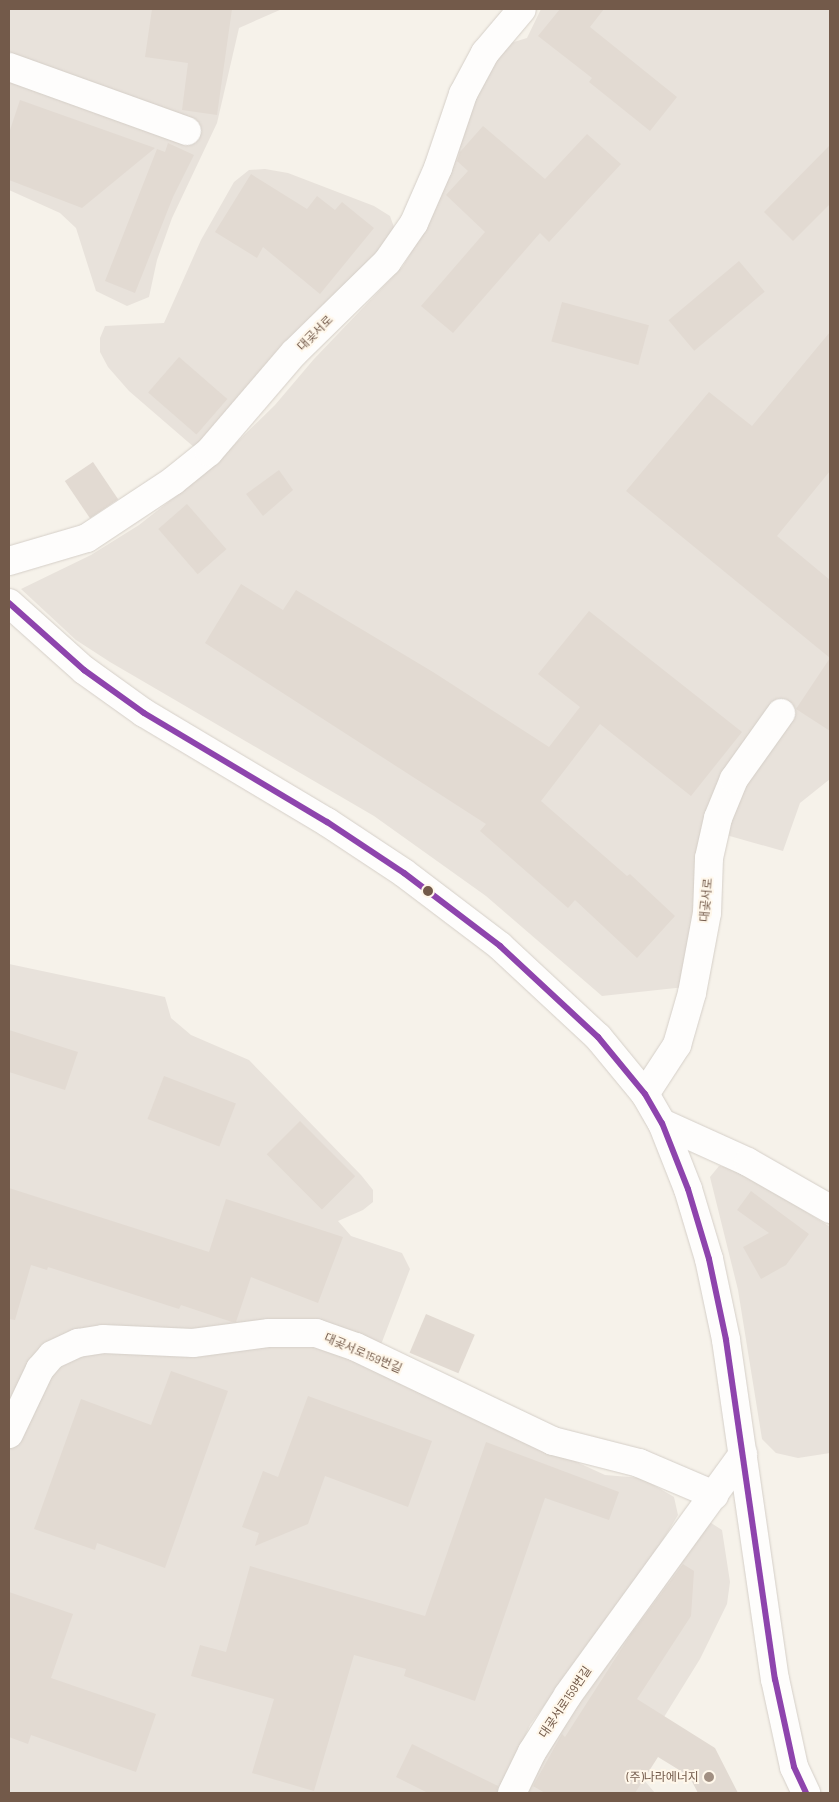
<!DOCTYPE html>
<meta charset="utf-8">
<style>
body{margin:0}
#map{position:relative;width:839px;height:1802px;overflow:hidden;background:#f6f2ea;font-family:Barlow,"Noto Sans KR",sans-serif}
div>[style]{position:absolute}
.industrial>*{inset:0;background:#e8e2db}
.building>*{inset:0;background:#e2dad2;transform-origin:0 0}
.roads{filter:drop-shadow(0 0 1px #d5cfc8) drop-shadow(0 0 1px #d5cfc8)}
.minor>*{height:28px;margin:-14px;padding:0 14px;transform-origin:14px;border-radius:14px;background:#fefdfc}
.bus-1>*{height:6px;margin:-3px;padding:0 3px;transform-origin:3px;border-radius:3px;background:#8e44ad}
.dots>*{width:14px;height:14px;translate:-50% -50%;box-sizing:border-box;border:2px solid #fff7ea;border-radius:50%}
span{translate:-50% -50%;white-space:nowrap;text-align:center;line-height:1.15;-webkit-text-stroke:4px #fff7ea;paint-order:stroke}
.street-label{font-size:12px;color:#735a4a}
.poi-label{font-size:12px;color:#735a4a}
.right{translate:-100% -50%;text-align:right}
.frame{position:absolute;inset:0;border:10px solid #735a4a;pointer-events:none}
</style>
<div id="map">
<div class="industrial">
<i style="clip-path:polygon(9px 9px,282px 9px,239px 28px,217px 123px,172px 218px,157px 260px,149px 297px,127px 306px,96px 291px,76px 228px,60px 213px,9px 190px)"></i>
<i style="clip-path:polygon(541px 9px,830px 9px,830px 779px,800px 803px,783px 851px,705px 829px,698px 921px,685px 987px,602px 996px,486px 896px,374px 816px,110px 662px,76px 640px,21px 589px,91px 555px,139px 525px,204px 474px,275px 405px,314px 359px,403px 266px,432px 217px,481px 82px,507px 44px,527px 38px)"></i>
<i style="clip-path:polygon(265px 169px,288px 173px,374px 206px,390px 216px,395px 230px,381px 252px,301px 326px,195px 448px,129px 391px,108px 367px,100px 352px,100px 338px,105px 326px,164px 323px,201px 240px,234px 182px,249px 170px)"></i>
<i style="clip-path:polygon(9px 964px,165px 997px,171px 1018px,191px 1035px,249px 1060px,361px 1175px,373px 1190px,373px 1202px,363px 1210px,338px 1221px,351px 1236px,402px 1253px,410px 1269px,372px 1368px,605px 1475px,642px 1478px,674px 1497px,678px 1515px,651px 1560px,530px 1725px,500px 1793px,9px 1793px)"></i>
<i style="clip-path:polygon(719px 1166px,738px 1168px,830px 1227px,830px 1453px,798px 1458px,776px 1453px,762px 1439px,738px 1290px,710px 1177px)"></i>
<i style="clip-path:polygon(708px 1521px,722px 1530px,730px 1582px,727px 1604px,700px 1659px,633px 1767px,655px 1793px,522px 1793px,539px 1758px)"></i>
</div>
<div class="building">
<i style="clip-path:polygon(152px 9px,232px 9px,217px 115px,182px 110px,188px 63px,145px 57px)"></i>
<i style="clip-path:polygon(560px 9px,604px 9px,590px 27px,677px 97px,650px 131px,589px 82px,592px 78px,538px 36px)"></i>
<i style="clip-path:polygon(20px 100px,155px 148px,82px 208px,9px 180px,9px 133px)"></i>
<i style="clip-path:polygon(483px 126px,545px 179px,587px 134px,621px 164px,549px 242px,540px 233px,453px 333px,421px 306px,485px 232px,446px 195px,468px 171px,457px 161px,460px 152px)"></i>
<i style="clip-path:polygon(168px 143px,194px 155px,173px 197px,135px 293px,105px 281px,157px 149px,165px 152px)"></i>
<i style="clip-path:polygon(830px 145px,830px 204px,793px 241px,764px 212px)"></i>
<i style="clip-path:polygon(251px 174px,307px 209px,317px 196px,335px 210px,342px 202px,374px 228px,320px 294px,263px 247px,257px 258px,215px 232px)"></i>
<i style="left:739px;top:261px;width:40px;height:92px;rotate:50deg"></i>
<i style="left:562px;top:302px;width:90px;height:41px;rotate:15deg"></i>
<i style="clip-path:polygon(830px 332px,830px 471px,777px 536px,830px 580px,830px 731px,796px 709px,830px 658px,626px 491px,709px 392px,752px 426px)"></i>
<i style="left:179px;top:357px;width:64px;height:47px;rotate:41deg"></i>
<i style="left:93px;top:462px;width:45px;height:34px;rotate:56deg"></i>
<i style="clip-path:polygon(279px 470px,293px 490px,263px 516px,246px 494px)"></i>
<i style="left:187px;top:504px;width:60px;height:38px;rotate:49deg"></i>
<i style="clip-path:polygon(241px 584px,283px 610px,296px 590px,433px 672px,549px 747px,580px 707px,538px 674px,589px 611px,742px 732px,691px 796px,600px 724px,541px 801px,627px 876px,630px 874px,675px 916px,637px 958px,575px 900px,568px 908px,480px 831px,486px 824px,205px 643px)"></i>
<i style="clip-path:polygon(9px 1030px,78px 1052px,65px 1090px,9px 1072px)"></i>
<i style="left:164px;top:1076px;width:77px;height:46px;rotate:21deg"></i>
<i style="left:300px;top:1121px;width:78px;height:47px;rotate:45deg"></i>
<i style="clip-path:polygon(9px 1188px,209px 1252px,226px 1199px,343px 1237px,318px 1303px,251px 1277px,236px 1322px,232px 1322px,181px 1305px,179px 1309px,48px 1267px,47px 1270px,31px 1265px,15px 1320px,9px 1319px)"></i>
<i style="clip-path:polygon(751px 1191px,809px 1234px,786px 1265px,761px 1279px,743px 1247px,769px 1233px,737px 1210px)"></i>
<i style="left:426px;top:1314px;width:53px;height:42px;rotate:23deg"></i>
<i style="clip-path:polygon(171px 1371px,228px 1391px,165px 1568px,97px 1543px,95px 1550px,34px 1529px,81px 1399px,151px 1425px)"></i>
<i style="clip-path:polygon(308px 1396px,432px 1441px,408px 1507px,325px 1476px,308px 1524px,255px 1546px,259px 1533px,242px 1527px,263px 1471px,278px 1477px)"></i>
<i style="clip-path:polygon(486px 1442px,619px 1492px,609px 1520px,545px 1498px,475px 1701px,404px 1676px,406px 1669px,354px 1655px,314px 1791px,252px 1773px,274px 1699px,191px 1676px,200px 1645px,226px 1652px,250px 1566px,425px 1616px)"></i>
<i style="clip-path:polygon(683px 1564px,694px 1571px,691px 1616px,637px 1699px,715px 1748px,738px 1793px,698px 1793px,689px 1776px,658px 1757px,635px 1793px,545px 1793px,533px 1786px,562px 1734px,565px 1737px,631px 1634px)"></i>
<i style="clip-path:polygon(9px 1592px,73px 1614px,51px 1678px,156px 1714px,136px 1772px,31px 1735px,28px 1744px,9px 1737px)"></i>
<i style="clip-path:polygon(412px 1744px,498px 1786px,497px 1793px,428px 1793px,396px 1777px)"></i>
</div>
<div class="roads">
<div class="minor">
<i style="left:9px;top:67px;width:189px;rotate:19.8deg"></i>
<i style="left:9px;top:561px;width:81px;rotate:-16.4deg"></i>
<i style="left:87px;top:538px;width:103px;rotate:-33.5deg"></i>
<i style="left:173px;top:481px;width:46px;rotate:-38.9deg"></i>
<i style="left:209px;top:452px;width:130px;rotate:-49.4deg"></i>
<i style="left:294px;top:353px;width:130px;rotate:-44.4deg"></i>
<i style="left:387px;top:262px;width:47px;rotate:-55.3deg"></i>
<i style="left:414px;top:223px;width:60px;rotate:-66.4deg"></i>
<i style="left:438px;top:168px;width:78px;rotate:-71.3deg"></i>
<i style="left:463px;top:94px;width:47px;rotate:-61.8deg"></i>
<i style="left:485px;top:53px;width:57px;rotate:-49.9deg"></i>
<i style="left:9px;top:603px;width:101px;rotate:41.8deg"></i>
<i style="left:84px;top:670px;width:74px;rotate:35.6deg"></i>
<i style="left:144px;top:713px;width:213px;rotate:30.8deg"></i>
<i style="left:327px;top:822px;width:92px;rotate:33.5deg"></i>
<i style="left:404px;top:873px;width:121px;rotate:37.2deg"></i>
<i style="left:500px;top:946px;width:134px;rotate:42.9deg"></i>
<i style="left:598px;top:1037px;width:74px;rotate:50.5deg"></i>
<i style="left:645px;top:1094px;width:34px;rotate:60deg"></i>
<i style="left:662px;top:1123px;width:71px;rotate:68.5deg"></i>
<i style="left:688px;top:1189px;width:73px;rotate:73.3deg"></i>
<i style="left:709px;top:1259px;width:83px;rotate:78.1deg"></i>
<i style="left:726px;top:1340px;width:343px;rotate:81.8deg"></i>
<i style="left:775px;top:1679px;width:90px;rotate:77.8deg"></i>
<i style="left:794px;top:1767px;width:29px;rotate:65deg"></i>
<i style="left:645px;top:1094px;width:59px;rotate:-56.9deg"></i>
<i style="left:677px;top:1045px;width:54px;rotate:-73.9deg"></i>
<i style="left:692px;top:993px;width:81px;rotate:-79.4deg"></i>
<i style="left:707px;top:913px;width:55px;rotate:-87.9deg"></i>
<i style="left:709px;top:858px;width:41px;rotate:-77.3deg"></i>
<i style="left:718px;top:818px;width:42px;rotate:-67.7deg"></i>
<i style="left:734px;top:779px;width:81px;rotate:-54.5deg"></i>
<i style="left:662px;top:1123px;width:94px;rotate:24.4deg"></i>
<i style="left:748px;top:1162px;width:95px;rotate:29.8deg"></i>
<i style="left:9px;top:1434px;width:72px;rotate:-64.5deg"></i>
<i style="left:40px;top:1369px;width:18px;rotate:-49deg"></i>
<i style="left:52px;top:1355px;width:29px;rotate:-25deg"></i>
<i style="left:78px;top:1343px;width:25px;rotate:-9deg"></i>
<i style="left:103px;top:1339px;width:90px;rotate:2.5deg"></i>
<i style="left:193px;top:1343px;width:77px;rotate:-7.5deg"></i>
<i style="left:269px;top:1333px;width:47px"></i>
<i style="left:316px;top:1333px;width:42px;rotate:19.3deg"></i>
<i style="left:356px;top:1347px;width:218px;rotate:25.5deg"></i>
<i style="left:553px;top:1441px;width:89px;rotate:14.3deg"></i>
<i style="left:639px;top:1463px;width:82px;rotate:23.1deg"></i>
<i style="left:512px;top:1793px;width:46px;rotate:-64deg"></i>
<i style="left:532px;top:1752px;width:67px;rotate:-57.7deg"></i>
<i style="left:568px;top:1695px;width:298px;rotate:-54deg"></i>
</div>
</div>
<div class="bus-1">
<i style="left:9px;top:603px;width:101px;rotate:41.8deg"></i>
<i style="left:84px;top:670px;width:74px;rotate:35.6deg"></i>
<i style="left:144px;top:713px;width:213px;rotate:30.8deg"></i>
<i style="left:327px;top:822px;width:92px;rotate:33.5deg"></i>
<i style="left:404px;top:873px;width:121px;rotate:37.2deg"></i>
<i style="left:500px;top:946px;width:134px;rotate:42.9deg"></i>
<i style="left:598px;top:1037px;width:74px;rotate:50.5deg"></i>
<i style="left:645px;top:1094px;width:34px;rotate:60deg"></i>
<i style="left:662px;top:1123px;width:71px;rotate:68.5deg"></i>
<i style="left:688px;top:1189px;width:73px;rotate:73.3deg"></i>
<i style="left:709px;top:1259px;width:83px;rotate:78.1deg"></i>
<i style="left:726px;top:1340px;width:343px;rotate:81.8deg"></i>
<i style="left:775px;top:1679px;width:90px;rotate:77.8deg"></i>
<i style="left:794px;top:1767px;width:29px;rotate:65deg"></i>
</div>
<div class="dots">
<i style="left:428px;top:891px;background:#735a4a"></i>
<i style="left:709px;top:1777px;background:#a18f82"></i>
</div>
<div class="street-label">
<span style="left:315px;top:333px;rotate:-45deg">대곶서로</span>
<span style="left:706px;top:900px;rotate:-85deg">대곶서로</span>
<span style="left:363px;top:1353px;rotate:23deg">대곶서로159번길</span>
<span style="left:565px;top:1702px;rotate:-56deg">대곶서로159번길</span>
</div>
<div class="poi-label">
<span class="right" style="left:699px;top:1777px">(주)나라에너지</span>
</div>
<div class="frame"></div>
</div>
